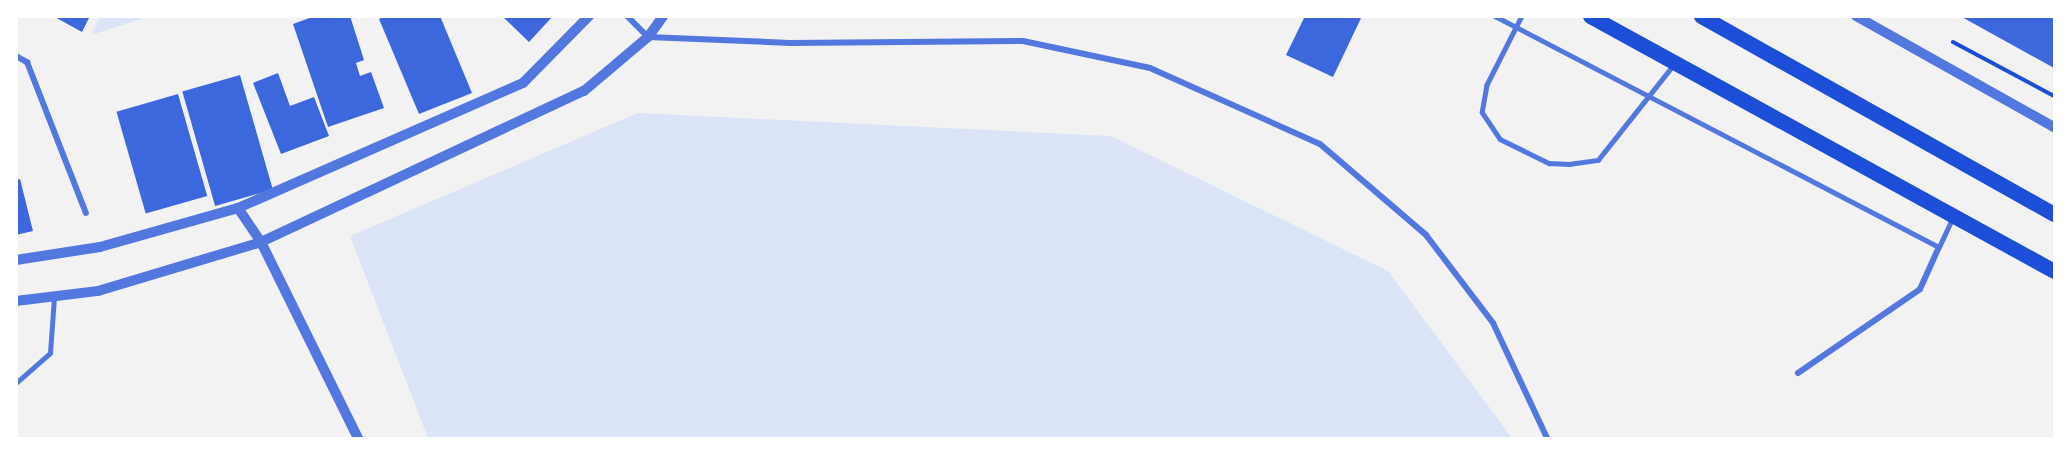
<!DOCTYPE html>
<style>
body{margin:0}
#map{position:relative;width:2071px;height:455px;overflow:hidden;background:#f2f2f2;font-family:"Archivo Narrow",sans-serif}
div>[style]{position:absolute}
.green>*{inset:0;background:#dbe4f7}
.building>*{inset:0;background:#3d67dc;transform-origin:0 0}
.path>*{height:4px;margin:-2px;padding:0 2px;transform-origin:2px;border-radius:2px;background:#1d4ed8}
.service>*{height:4.5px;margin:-2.25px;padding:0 2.25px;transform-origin:2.25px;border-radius:2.25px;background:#5277de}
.minor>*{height:6px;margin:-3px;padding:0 3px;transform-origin:3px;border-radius:3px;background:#5277de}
.tertiary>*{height:10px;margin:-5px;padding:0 5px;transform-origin:5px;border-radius:5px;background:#5277de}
.primary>*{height:15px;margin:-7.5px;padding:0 7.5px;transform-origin:7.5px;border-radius:7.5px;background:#1d4ed8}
span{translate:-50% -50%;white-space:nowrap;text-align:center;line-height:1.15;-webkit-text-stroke:5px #fff;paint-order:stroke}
.frame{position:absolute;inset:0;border:18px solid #fff;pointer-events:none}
</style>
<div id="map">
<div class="green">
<i style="clip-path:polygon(100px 17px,100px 16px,147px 17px,91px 35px)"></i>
<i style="clip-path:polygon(638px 113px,1111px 136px,1388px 271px,1512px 438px,428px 438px,350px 236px)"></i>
</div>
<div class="building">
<i style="clip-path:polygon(53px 16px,90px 16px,82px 32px)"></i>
<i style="clip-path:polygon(315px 16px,350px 16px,364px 60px,356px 63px,360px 76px,371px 72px,384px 108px,328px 127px,293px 24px)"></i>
<i style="clip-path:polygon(385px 16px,440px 16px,472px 93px,419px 114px,379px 19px)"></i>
<i style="clip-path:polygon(502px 16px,553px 16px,529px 42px)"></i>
<i style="clip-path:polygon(1305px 16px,1362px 16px,1333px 77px,1286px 55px)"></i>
<i style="clip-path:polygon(1960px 16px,2054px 16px,2054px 68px)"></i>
<i style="clip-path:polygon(278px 73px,290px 106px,314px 97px,329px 136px,281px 154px,253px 83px)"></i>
<i style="left:240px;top:75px;width:119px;height:60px;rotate:74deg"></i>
<i style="left:178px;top:94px;width:106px;height:64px;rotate:74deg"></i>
<i style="clip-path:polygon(20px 179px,33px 231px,16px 235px,16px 180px)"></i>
</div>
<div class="path">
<i style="left:1953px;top:42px;width:115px;rotate:28.1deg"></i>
</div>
<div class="service">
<i style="left:1340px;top:16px;width:9px"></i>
<i style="left:1495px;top:16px;width:500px;rotate:27.49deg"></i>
<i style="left:1939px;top:247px;width:31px;rotate:-65deg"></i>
<i style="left:1522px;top:16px;width:77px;rotate:116.9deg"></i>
<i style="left:1487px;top:85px;width:27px;rotate:100deg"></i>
<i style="left:1482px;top:112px;width:32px;rotate:56deg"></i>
<i style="left:1500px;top:139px;width:55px;rotate:26.1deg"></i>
<i style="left:1549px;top:163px;width:20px;rotate:3deg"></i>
<i style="left:1569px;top:164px;width:29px;rotate:-8deg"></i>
<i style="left:1598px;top:160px;width:122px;rotate:-51.6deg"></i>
<i style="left:16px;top:383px;width:45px;rotate:-41.4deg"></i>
<i style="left:50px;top:353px;width:56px;rotate:-85.9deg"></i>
</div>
<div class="minor">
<i style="left:627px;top:16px;width:30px;rotate:45deg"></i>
<i style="left:648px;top:37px;width:142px;rotate:2.4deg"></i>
<i style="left:790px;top:43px;width:233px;rotate:-0.5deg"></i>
<i style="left:1023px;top:41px;width:130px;rotate:12deg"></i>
<i style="left:1150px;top:68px;width:186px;rotate:24.1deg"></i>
<i style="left:1320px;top:144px;width:140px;rotate:40.6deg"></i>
<i style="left:1426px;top:235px;width:111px;rotate:52.7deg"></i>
<i style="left:1493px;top:323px;width:127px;rotate:64.8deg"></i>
<i style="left:16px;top:56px;width:13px;rotate:29deg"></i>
<i style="left:27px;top:62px;width:162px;rotate:68.7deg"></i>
<i style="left:1798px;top:373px;width:148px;rotate:-34.5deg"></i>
<i style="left:1920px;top:289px;width:46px;rotate:-65.7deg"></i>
</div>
<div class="tertiary">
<i style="left:1856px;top:16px;width:227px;rotate:29.3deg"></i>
<i style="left:238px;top:208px;width:41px;rotate:55.9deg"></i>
<i style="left:261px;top:242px;width:219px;rotate:63.7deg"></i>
<i style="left:16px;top:260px;width:85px;rotate:-8.8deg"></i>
<i style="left:100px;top:247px;width:143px;rotate:-15.8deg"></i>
<i style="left:238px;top:208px;width:311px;rotate:-23.7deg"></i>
<i style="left:523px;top:83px;width:94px;rotate:-45.4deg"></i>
<i style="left:16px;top:301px;width:83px;rotate:-7deg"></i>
<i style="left:98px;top:291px;width:170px;rotate:-16.7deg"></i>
<i style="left:261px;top:242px;width:357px;rotate:-25.1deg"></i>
<i style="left:584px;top:91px;width:84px;rotate:-40.2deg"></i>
<i style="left:648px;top:37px;width:26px;rotate:-54deg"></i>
</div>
<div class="primary">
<i style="left:1590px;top:16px;width:529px;rotate:28.79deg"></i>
<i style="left:1701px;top:16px;width:405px;rotate:29.3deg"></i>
</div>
<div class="frame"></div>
</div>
